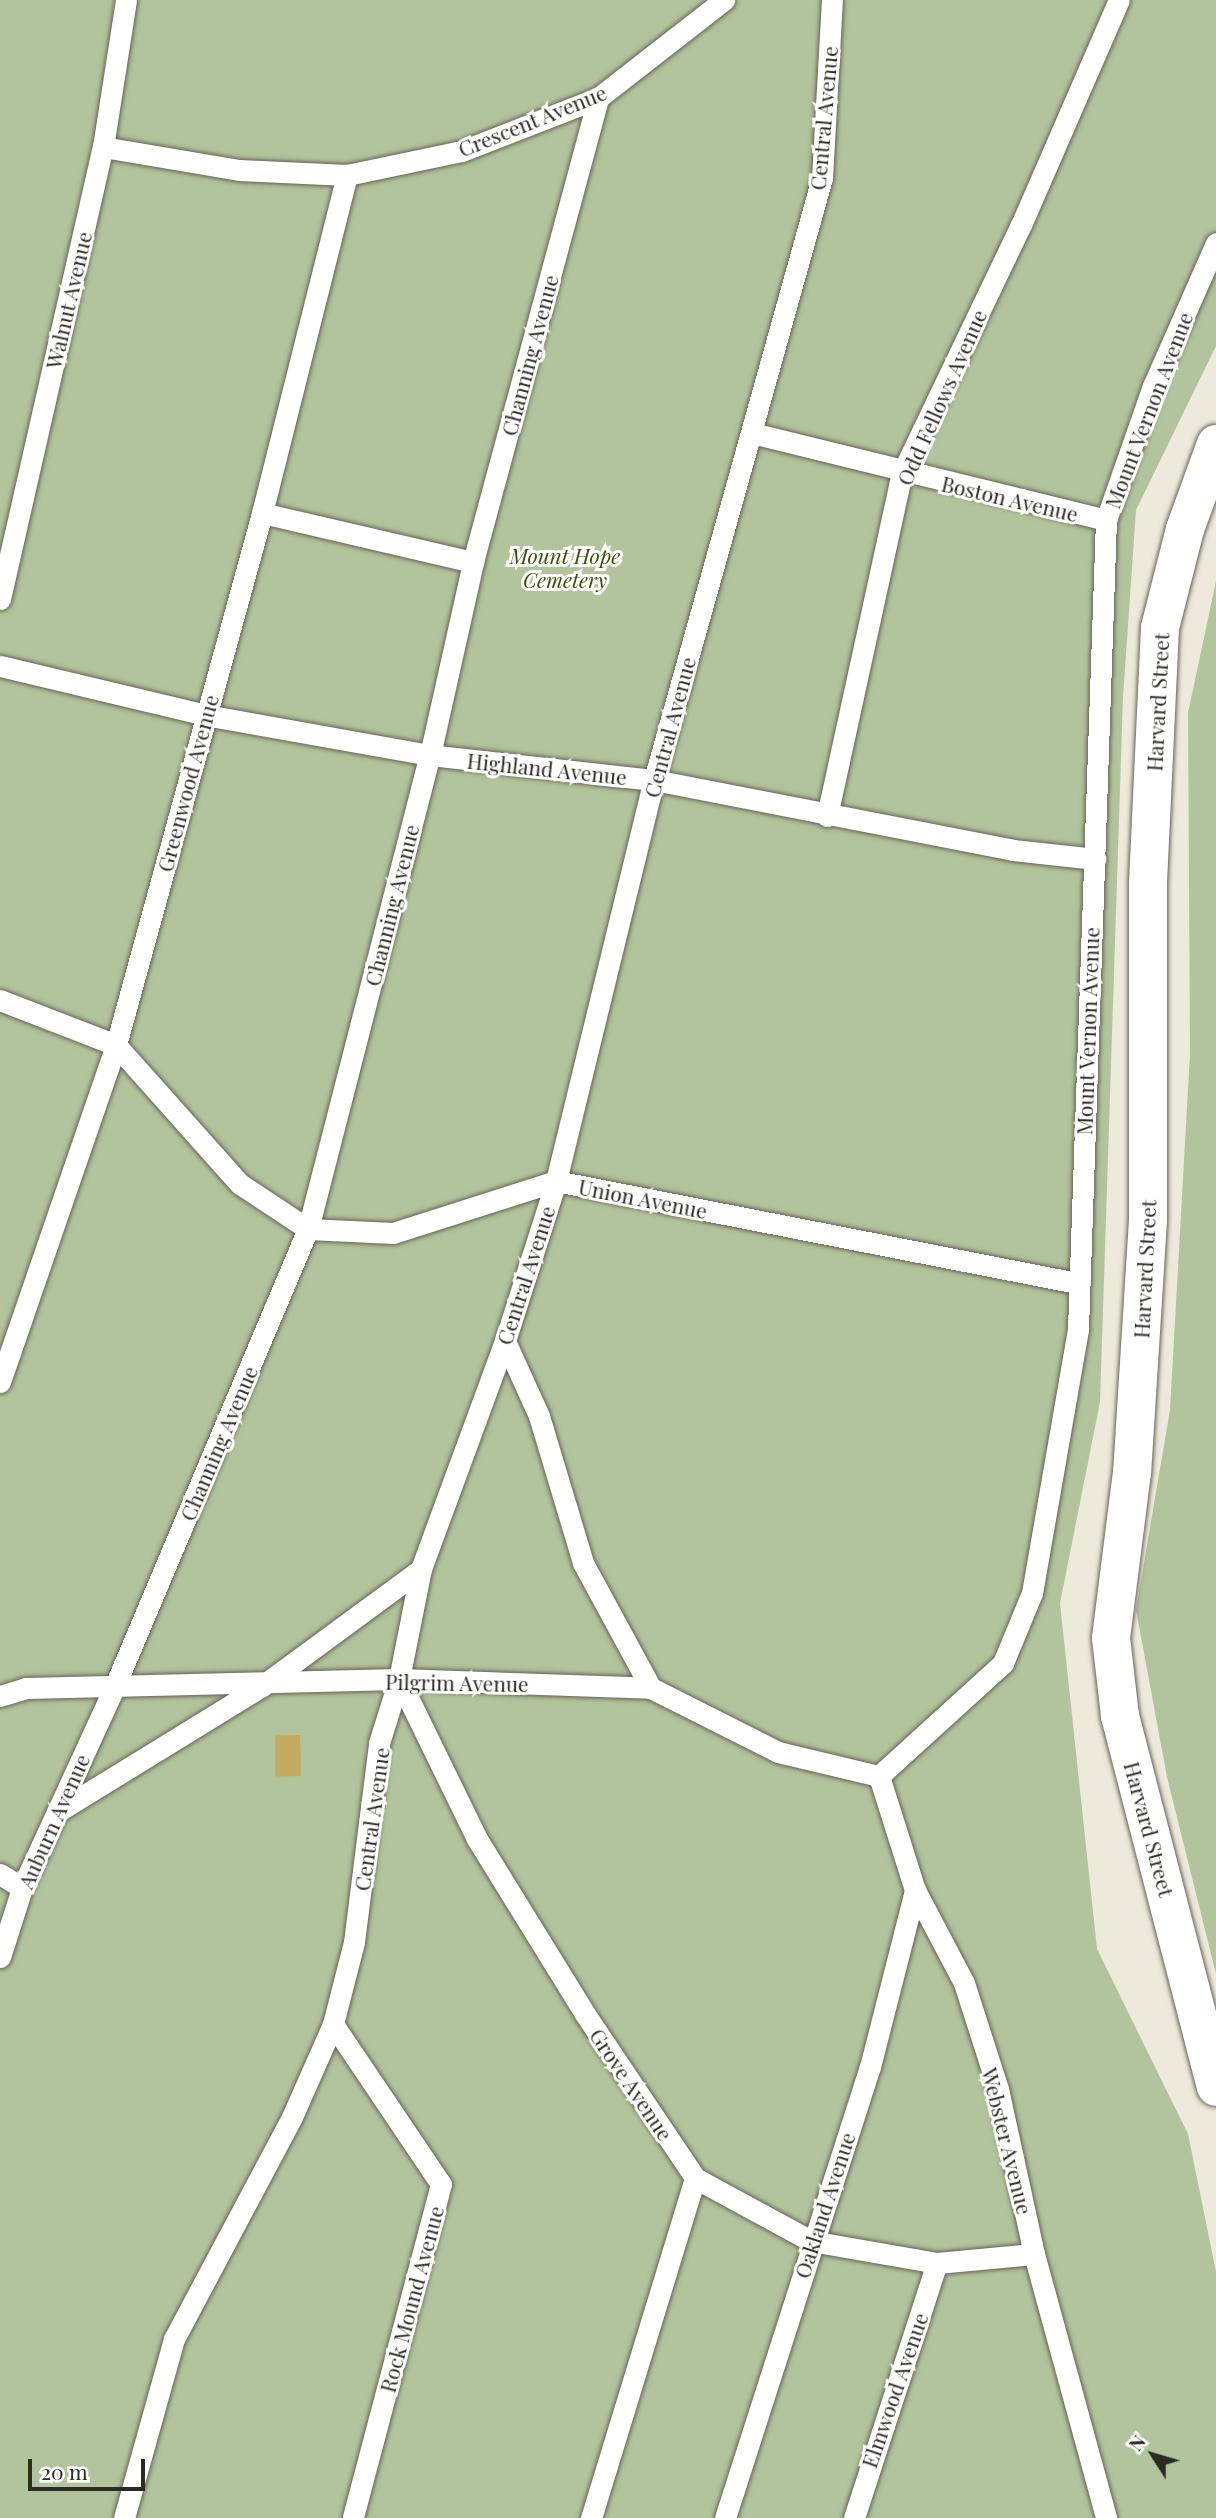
<!DOCTYPE html>
<style>
body{margin:0}
#map{position:relative;width:1216px;height:2518px;overflow:hidden;background:#ede9db;font-family:"Playfair Display",serif}
div>[style]{position:absolute}
.green>*{inset:0;background:#b1c49b}
.building>*{inset:0;background:#c3ac62;transform-origin:0 0}
.roads{filter:drop-shadow(0 0 2px #676357) drop-shadow(0 0 2px #676357)}
.service>*{height:21px;margin:-10.5px;padding:0 10.5px;transform-origin:10.5px;border-radius:10.5px;background:#fff}
.secondary>*{height:38px;margin:-19px;padding:0 19px;transform-origin:19px;border-radius:19px;background:#fff}
span{translate:-50% -50%;white-space:nowrap;text-align:center;line-height:1.15;-webkit-text-stroke:6px #fff;paint-order:stroke}
.street-label{font-size:21px;color:#2b2a25}
.park-label{font-size:21px;color:#385204;font-style:italic}
.north{position:absolute;left:1118px;top:2420px;width:70px;height:70px;-webkit-text-stroke:5px #fff;paint-order:stroke;rotate:307deg;font-size:19px;font-weight:700;line-height:28px;text-align:center;color:#2b2a25}
.north::after{content:'';display:block;margin:auto;width:24px;height:32px;background:#2b2a25;clip-path:polygon(50% 0,100% 100%,50% 72%,0 100%)}
.scale{position:absolute;left:28px;top:2459px;width:117px;height:32px;box-sizing:border-box;border:4px solid #2b2a25;border-top:0;padding-left:9px;font-size:21px;line-height:24px;white-space:nowrap;color:#2b2a25;-webkit-text-stroke:5px #fff;paint-order:stroke}
</style>
<div id="map">
<div class="green">
<i style="clip-path:polygon(0 0,1216px 0,1216px 346px,1136px 510px,1123px 697px,1100px 1402px,1060px 1603px,1097px 1949px,1188px 2134px,1216px 2272px,1216px 2518px,0 2518px)"></i>
<i style="clip-path:polygon(1216px 581px,1216px 1974px,1167px 1777px,1136px 1610px,1170px 1410px,1190px 1054px,1188px 713px)"></i>
</div>
<div class="building">
<i style="left:300px;top:1735px;width:41px;height:25px;rotate:89deg"></i>
</div>
<div class="roads">
<div class="service">
<i style="left:103px;top:147px;width:138px;rotate:9.6deg"></i>
<i style="left:239px;top:170px;width:108px;rotate:2.7deg"></i>
<i style="left:347px;top:175px;width:117px;rotate:-11.8deg"></i>
<i style="left:462px;top:151px;width:146px;rotate:-21.3deg"></i>
<i style="left:598px;top:98px;width:160px;rotate:-37.9deg"></i>
<i style="left:752px;top:433px;width:365px;rotate:13.8deg"></i>
<i style="left:262px;top:513px;width:217px;rotate:13.1deg"></i>
<i style="left:0;top:599px;width:464px;rotate:-77.2deg"></i>
<i style="left:103px;top:147px;width:149px;rotate:-81.1deg"></i>
<i style="left:0;top:666px;width:211px;rotate:13.4deg"></i>
<i style="left:205px;top:715px;width:229px;rotate:10.1deg"></i>
<i style="left:430px;top:755px;width:225px;rotate:6.4deg"></i>
<i style="left:654px;top:780px;width:366px;rotate:11deg"></i>
<i style="left:1013px;top:850px;width:83px;rotate:6.2deg"></i>
<i style="left:827px;top:816px;width:351px;rotate:-77.7deg"></i>
<i style="left:902px;top:473px;width:275px;rotate:-64.4deg"></i>
<i style="left:1021px;top:225px;width:245px;rotate:-66.5deg"></i>
<i style="left:0;top:1000px;width:124px;rotate:21.2deg"></i>
<i style="left:116px;top:1045px;width:186px;rotate:48.3deg"></i>
<i style="left:240px;top:1184px;width:82px;rotate:33.5deg"></i>
<i style="left:308px;top:1229px;width:85px;rotate:2.7deg"></i>
<i style="left:393px;top:1233px;width:171px;rotate:-17.7deg"></i>
<i style="left:556px;top:1181px;width:531px;rotate:11.08deg"></i>
<i style="left:505px;top:1341px;width:82px;rotate:65.6deg"></i>
<i style="left:539px;top:1416px;width:153px;rotate:73.3deg"></i>
<i style="left:583px;top:1563px;width:142px;rotate:61.5deg"></i>
<i style="left:0;top:1382px;width:356px;rotate:-71deg"></i>
<i style="left:116px;top:1045px;width:552px;rotate:-74.65deg"></i>
<i style="left:262px;top:513px;width:349px;rotate:-75.9deg"></i>
<i style="left:399px;top:1679px;width:178px;rotate:64deg"></i>
<i style="left:477px;top:1839px;width:206px;rotate:58.3deg"></i>
<i style="left:585px;top:2014px;width:197px;rotate:56.1deg"></i>
<i style="left:695px;top:2178px;width:356px;rotate:107deg"></i>
<i style="left:0;top:1696px;width:27px;rotate:-17deg"></i>
<i style="left:26px;top:1688px;width:373px;rotate:-1.4deg"></i>
<i style="left:399px;top:1679px;width:252px;rotate:2deg"></i>
<i style="left:651px;top:1688px;width:142px;rotate:26.7deg"></i>
<i style="left:778px;top:1752px;width:104px;rotate:13.4deg"></i>
<i style="left:879px;top:1776px;width:168px;rotate:-42.3deg"></i>
<i style="left:1003px;top:1663px;width:76px;rotate:-67.5deg"></i>
<i style="left:1032px;top:1593px;width:268px;rotate:-80.1deg"></i>
<i style="left:1078px;top:1329px;width:809px;rotate:-88.02deg"></i>
<i style="left:1106px;top:520px;width:142px;rotate:-70.7deg"></i>
<i style="left:1153px;top:386px;width:156px;rotate:-66.2deg"></i>
<i style="left:879px;top:1776px;width:120px;rotate:72.5deg"></i>
<i style="left:915px;top:1890px;width:105px;rotate:62.2deg"></i>
<i style="left:964px;top:1983px;width:111px;rotate:72.2deg"></i>
<i style="left:998px;top:2089px;width:169px;rotate:77.7deg"></i>
<i style="left:1034px;top:2254px;width:274px;rotate:74.7deg"></i>
<i style="left:57px;top:1812px;width:241px;rotate:-31.6deg"></i>
<i style="left:262px;top:1686px;width:197px;rotate:-36.3deg"></i>
<i style="left:0;top:1874px;width:26px;rotate:32deg"></i>
<i style="left:0;top:1957px;width:72px;rotate:-72.3deg"></i>
<i style="left:22px;top:1888px;width:220px;rotate:-65.3deg"></i>
<i style="left:114px;top:1688px;width:498px;rotate:-67.1deg"></i>
<i style="left:308px;top:1229px;width:489px;rotate:-75.6deg"></i>
<i style="left:430px;top:755px;width:198px;rotate:-77.4deg"></i>
<i style="left:473px;top:562px;width:481px;rotate:-74.9deg"></i>
<i style="left:333px;top:2024px;width:193px;rotate:56deg"></i>
<i style="left:441px;top:2184px;width:345px;rotate:104.8deg"></i>
<i style="left:695px;top:2178px;width:132px;rotate:28.5deg"></i>
<i style="left:811px;top:2241px;width:128px;rotate:9.9deg"></i>
<i style="left:937px;top:2263px;width:97px;rotate:-5.3deg"></i>
<i style="left:124px;top:2518px;width:186px;rotate:-74.4deg"></i>
<i style="left:174px;top:2339px;width:251px;rotate:-62deg"></i>
<i style="left:292px;top:2117px;width:102px;rotate:-66.2deg"></i>
<i style="left:333px;top:2024px;width:85px;rotate:-75.6deg"></i>
<i style="left:354px;top:1942px;width:201px;rotate:-82.8deg"></i>
<i style="left:379px;top:1743px;width:67px;rotate:-72.6deg"></i>
<i style="left:399px;top:1679px;width:112px;rotate:-78.7deg"></i>
<i style="left:421px;top:1569px;width:243px;rotate:-69.8deg"></i>
<i style="left:505px;top:1341px;width:168px;rotate:-72.3deg"></i>
<i style="left:556px;top:1181px;width:413px;rotate:-76.3deg"></i>
<i style="left:654px;top:780px;width:625px;rotate:-74.41deg"></i>
<i style="left:822px;top:178px;width:178px;rotate:-86.8deg"></i>
<i style="left:725px;top:2518px;width:474px;rotate:-72.2deg"></i>
<i style="left:870px;top:2067px;width:183px;rotate:-75.7deg"></i>
<i style="left:854px;top:2518px;width:268px;rotate:-72deg"></i>
</div>
<div class="secondary">
<i style="left:1216px;top:444px;width:90px;rotate:110deg"></i>
<i style="left:1185px;top:529px;width:102px;rotate:104.2deg"></i>
<i style="left:1160px;top:628px;width:255px;rotate:92.7deg"></i>
<i style="left:1148px;top:883px;width:337px;rotate:90deg"></i>
<i style="left:1148px;top:1220px;width:253px;rotate:93.6deg"></i>
<i style="left:1132px;top:1472px;width:167px;rotate:97.2deg"></i>
<i style="left:1111px;top:1638px;width:79px;rotate:83.4deg"></i>
<i style="left:1120px;top:1716px;width:383px;rotate:75.5deg"></i>
</div>
</div>
<div class="street-label">
<span style="left:823px;top:118px;rotate:-85deg">Central Avenue</span>
<span style="left:532px;top:120px;rotate:-22deg">Crescent Avenue</span>
<span style="left:68px;top:300px;rotate:-77deg">Walnut Avenue</span>
<span style="left:529px;top:355px;rotate:-75deg">Channing Avenue</span>
<span style="left:941px;top:397px;rotate:-66deg">Odd Fellows Avenue</span>
<span style="left:1148px;top:410px;rotate:-69deg">Mount Vernon Avenue</span>
<span style="left:1010px;top:498px;rotate:13deg">Boston Avenue</span>
<span style="left:1157px;top:702px;rotate:-87deg">Harvard Street</span>
<span style="left:669px;top:727px;rotate:-75deg">Central Avenue</span>
<span style="left:547px;top:768px;rotate:6deg">Highland Avenue</span>
<span style="left:187px;top:783px;rotate:-75deg">Greenwood Avenue</span>
<span style="left:391px;top:905px;rotate:-76deg">Channing Avenue</span>
<span style="left:1087px;top:1031px;rotate:-88deg">Mount Vernon Avenue</span>
<span style="left:643px;top:1198px;rotate:11deg">Union Avenue</span>
<span style="left:1144px;top:1269px;rotate:-87deg">Harvard Street</span>
<span style="left:525px;top:1275px;rotate:-72deg">Central Avenue</span>
<span style="left:218px;top:1443px;rotate:-67deg">Channing Avenue</span>
<span style="left:457px;top:1682px;rotate:1deg">Pilgrim Avenue</span>
<span style="left:371px;top:1819px;rotate:-82deg">Central Avenue</span>
<span style="left:53px;top:1821px;rotate:-66deg">Auburn Avenue</span>
<span style="left:1150px;top:1829px;rotate:75deg">Harvard Street</span>
<span style="left:632px;top:2084px;rotate:56deg">Grove Avenue</span>
<span style="left:1008px;top:2141px;rotate:76deg">Webster Avenue</span>
<span style="left:824px;top:2205px;rotate:-72deg">Oakland Avenue</span>
<span style="left:411px;top:2299px;rotate:-75deg">Rock Mound Avenue</span>
<span style="left:894px;top:2390px;rotate:-71deg">Elmwood Avenue</span>
</div>
<div class="park-label">
<span style="left:565px;top:567px">Mount Hope<br>Cemetery</span>
</div>
<div class="north">N</div>
<div class="scale">20 m</div>
</div>
